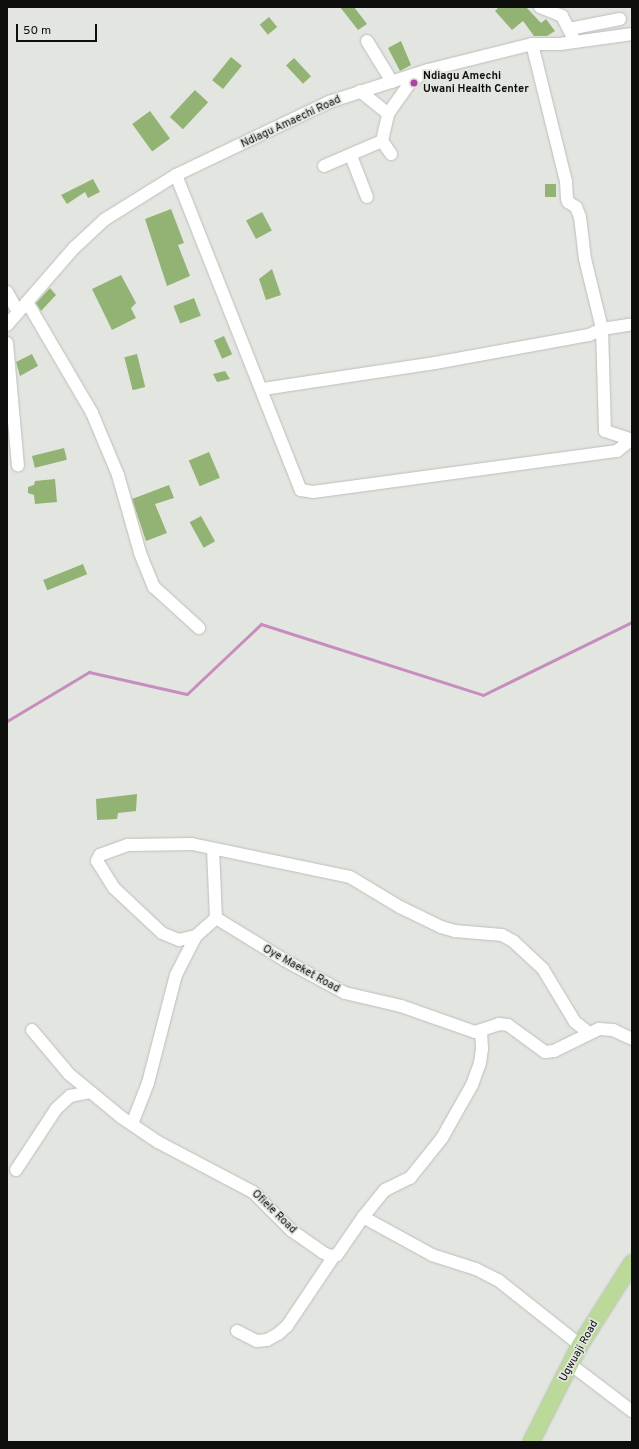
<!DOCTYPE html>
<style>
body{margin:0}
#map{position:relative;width:639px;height:1449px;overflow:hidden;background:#e3e6e0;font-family:Overpass,sans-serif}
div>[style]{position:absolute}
.stream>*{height:3px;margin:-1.5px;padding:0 1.5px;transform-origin:1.5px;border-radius:1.5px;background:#c78dbe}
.building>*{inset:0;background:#92b373;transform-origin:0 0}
.roads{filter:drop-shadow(0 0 1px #bbbeb9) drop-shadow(0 0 1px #bbbeb9)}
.minor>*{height:12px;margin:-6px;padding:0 6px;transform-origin:6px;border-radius:6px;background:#fff}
.major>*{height:16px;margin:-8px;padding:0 8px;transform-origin:8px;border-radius:8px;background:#bbda9a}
.dots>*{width:11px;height:11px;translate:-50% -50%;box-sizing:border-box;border:2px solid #e3e6e0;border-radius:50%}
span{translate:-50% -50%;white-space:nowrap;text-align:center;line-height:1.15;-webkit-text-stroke:3.5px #e3e6e0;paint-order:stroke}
.poi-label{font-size:11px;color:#0e0f0d;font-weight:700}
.left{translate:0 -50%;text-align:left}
.street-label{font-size:11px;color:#0e0f0d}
.frame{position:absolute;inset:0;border:8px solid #0e0f0d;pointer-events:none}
.scale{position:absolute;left:16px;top:24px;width:81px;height:18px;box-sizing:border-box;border:2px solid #0e0f0d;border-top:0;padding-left:5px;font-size:12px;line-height:14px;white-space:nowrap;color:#0e0f0d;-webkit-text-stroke:3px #e3e6e0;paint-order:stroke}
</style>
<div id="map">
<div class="stream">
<i style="left:7px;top:721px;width:96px;rotate:-30.9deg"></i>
<i style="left:89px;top:672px;width:100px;rotate:12.7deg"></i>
<i style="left:187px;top:694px;width:102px;rotate:-43.4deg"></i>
<i style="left:261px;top:624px;width:233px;rotate:17.7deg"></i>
<i style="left:483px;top:695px;width:166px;rotate:-26.1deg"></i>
</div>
<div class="building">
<i style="clip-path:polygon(340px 7px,354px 7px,367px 24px,358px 30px)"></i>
<i style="clip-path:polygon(499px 7px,526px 7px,541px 23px,546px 19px,555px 31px,547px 36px,534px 36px,523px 21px,512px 30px,495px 11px)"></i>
<i style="left:269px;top:17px;width:13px;height:12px;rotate:51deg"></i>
<i style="clip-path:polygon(401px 41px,411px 65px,400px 71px,388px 48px)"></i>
<i style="left:231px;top:57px;width:14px;height:30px;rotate:39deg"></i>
<i style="left:294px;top:58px;width:25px;height:11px;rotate:47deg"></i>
<i style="left:195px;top:90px;width:18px;height:37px;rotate:43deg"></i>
<i style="left:150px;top:111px;width:34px;height:22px;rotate:54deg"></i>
<i style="clip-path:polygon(93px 179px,100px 192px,88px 198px,85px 192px,67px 204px,61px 195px)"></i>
<i style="left:556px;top:184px;width:13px;height:11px;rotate:90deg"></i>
<i style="clip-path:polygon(171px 209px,184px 243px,178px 245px,190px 276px,167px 286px,145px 219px)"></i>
<i style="left:262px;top:212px;width:21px;height:18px;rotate:62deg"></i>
<i style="clip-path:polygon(272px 269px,281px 295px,266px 300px,259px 279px)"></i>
<i style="clip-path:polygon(121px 275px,136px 303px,131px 308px,136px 318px,112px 330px,92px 289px)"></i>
<i style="clip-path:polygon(50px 288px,56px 295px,41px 311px,36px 303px)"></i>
<i style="left:194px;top:298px;width:19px;height:22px;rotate:69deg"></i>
<i style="left:224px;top:336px;width:20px;height:11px;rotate:66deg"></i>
<i style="clip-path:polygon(32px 354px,38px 366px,20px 376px,16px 362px)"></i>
<i style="left:137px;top:354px;width:34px;height:13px;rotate:76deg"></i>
<i style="clip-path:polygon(225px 371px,230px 379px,217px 382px,213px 374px)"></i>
<i style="left:64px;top:448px;width:12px;height:33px;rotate:76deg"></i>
<i style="left:209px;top:452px;width:28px;height:22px;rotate:67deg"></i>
<i style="clip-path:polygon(55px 479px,57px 502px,35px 504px,34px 495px,28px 493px,28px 487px,34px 485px,35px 481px)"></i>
<i style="clip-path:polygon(169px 485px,174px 498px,155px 504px,167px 533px,146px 541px,132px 499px)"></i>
<i style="left:201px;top:516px;width:29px;height:13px;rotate:61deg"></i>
<i style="left:83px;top:564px;width:11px;height:43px;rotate:68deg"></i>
<i style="clip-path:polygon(137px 794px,136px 811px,118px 813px,117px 819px,97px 820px,96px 799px)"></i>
</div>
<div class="roads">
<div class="minor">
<i style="left:540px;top:7px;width:24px;rotate:22deg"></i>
<i style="left:562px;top:16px;width:29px;rotate:63deg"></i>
<i style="left:569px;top:29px;width:52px;rotate:-11.1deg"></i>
<i style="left:367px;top:41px;width:48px;rotate:58.6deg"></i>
<i style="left:532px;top:44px;width:141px;rotate:76.1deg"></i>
<i style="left:566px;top:181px;width:17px;rotate:87deg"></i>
<i style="left:567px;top:198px;width:4px;rotate:76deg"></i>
<i style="left:568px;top:202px;width:9px;rotate:32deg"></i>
<i style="left:576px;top:207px;width:11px;rotate:68deg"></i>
<i style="left:580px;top:217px;width:42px;rotate:83.2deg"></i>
<i style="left:585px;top:259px;width:72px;rotate:76.3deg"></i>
<i style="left:602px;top:329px;width:102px;rotate:88.3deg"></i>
<i style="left:605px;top:431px;width:26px;rotate:18deg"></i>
<i style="left:360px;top:91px;width:36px;rotate:39deg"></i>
<i style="left:382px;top:141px;width:16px;rotate:55deg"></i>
<i style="left:351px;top:156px;width:44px;rotate:68.7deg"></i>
<i style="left:324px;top:166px;width:63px;rotate:-23.3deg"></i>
<i style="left:382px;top:141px;width:28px;rotate:-77deg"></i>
<i style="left:388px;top:114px;width:37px;rotate:-55deg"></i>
<i style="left:409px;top:84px;width:14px;rotate:-39deg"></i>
<i style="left:176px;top:175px;width:339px;rotate:68.4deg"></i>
<i style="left:301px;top:490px;width:12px;rotate:9deg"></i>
<i style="left:313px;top:492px;width:307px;rotate:-7.7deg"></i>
<i style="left:617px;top:451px;width:19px;rotate:-39deg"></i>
<i style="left:7px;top:292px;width:23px;rotate:61deg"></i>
<i style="left:27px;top:302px;width:129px;rotate:59.6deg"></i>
<i style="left:92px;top:413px;width:67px;rotate:67.2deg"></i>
<i style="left:118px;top:475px;width:81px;rotate:74.2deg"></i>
<i style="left:140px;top:553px;width:37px;rotate:68deg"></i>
<i style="left:154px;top:587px;width:61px;rotate:42.3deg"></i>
<i style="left:7px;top:325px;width:102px;rotate:-49deg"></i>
<i style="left:74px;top:248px;width:41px;rotate:-43deg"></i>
<i style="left:104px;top:220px;width:85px;rotate:-32deg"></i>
<i style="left:176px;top:175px;width:170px;rotate:-25.5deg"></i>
<i style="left:329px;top:102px;width:104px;rotate:-17.9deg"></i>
<i style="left:428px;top:70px;width:107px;rotate:-14deg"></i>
<i style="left:532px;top:44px;width:28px"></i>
<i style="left:560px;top:44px;width:73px;rotate:-7.9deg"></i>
<i style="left:7px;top:343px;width:123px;rotate:84.9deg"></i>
<i style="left:263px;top:389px;width:174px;rotate:-8.6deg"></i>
<i style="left:435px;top:363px;width:157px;rotate:-10.3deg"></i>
<i style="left:589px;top:335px;width:14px;rotate:-25deg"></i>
<i style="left:602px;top:329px;width:30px;rotate:-9deg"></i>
<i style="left:216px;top:918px;width:82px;rotate:31.6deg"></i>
<i style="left:286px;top:961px;width:67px;rotate:28.5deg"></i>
<i style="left:345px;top:993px;width:57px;rotate:13.1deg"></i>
<i style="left:401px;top:1006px;width:78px;rotate:19.4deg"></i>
<i style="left:475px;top:1032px;width:25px;rotate:-18deg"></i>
<i style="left:499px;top:1024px;width:9px;rotate:6deg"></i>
<i style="left:508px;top:1025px;width:46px;rotate:36.1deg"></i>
<i style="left:545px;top:1052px;width:9px;rotate:-6deg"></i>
<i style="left:554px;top:1051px;width:50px;rotate:-26.1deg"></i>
<i style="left:599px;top:1029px;width:14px;rotate:4deg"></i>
<i style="left:613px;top:1030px;width:21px;rotate:25deg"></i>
<i style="left:196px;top:936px;width:17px;rotate:167deg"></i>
<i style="left:179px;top:940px;width:18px;rotate:-158deg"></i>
<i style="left:162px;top:933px;width:66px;rotate:-136.8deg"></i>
<i style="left:114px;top:888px;width:26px;rotate:-122deg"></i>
<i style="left:100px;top:866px;width:6px;rotate:-121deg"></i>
<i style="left:97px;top:861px;width:7px;rotate:-63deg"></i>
<i style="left:100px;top:855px;width:30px;rotate:-20deg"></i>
<i style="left:128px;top:845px;width:64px;rotate:-0.9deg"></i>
<i style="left:192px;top:844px;width:161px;rotate:11.8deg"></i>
<i style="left:350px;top:877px;width:58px;rotate:31deg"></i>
<i style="left:400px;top:907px;width:46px;rotate:26deg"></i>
<i style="left:441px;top:927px;width:15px;rotate:16deg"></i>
<i style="left:455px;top:931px;width:47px;rotate:4.9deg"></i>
<i style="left:502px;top:935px;width:13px;rotate:29deg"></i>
<i style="left:513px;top:941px;width:41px;rotate:43deg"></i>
<i style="left:543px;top:969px;width:62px;rotate:58.9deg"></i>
<i style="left:575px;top:1022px;width:18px;rotate:38deg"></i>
<i style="left:32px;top:1030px;width:57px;rotate:49.9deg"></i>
<i style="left:69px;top:1074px;width:67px;rotate:39.6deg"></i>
<i style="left:121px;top:1117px;width:45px;rotate:34deg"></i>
<i style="left:158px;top:1142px;width:107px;rotate:27.8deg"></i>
<i style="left:253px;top:1192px;width:54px;rotate:45deg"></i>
<i style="left:291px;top:1230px;width:38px;rotate:35deg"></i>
<i style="left:322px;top:1252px;width:9px;rotate:27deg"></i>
<i style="left:330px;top:1256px;width:7px;rotate:-8deg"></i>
<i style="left:337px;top:1255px;width:46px;rotate:-55.6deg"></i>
<i style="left:363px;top:1217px;width:79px;rotate:28.8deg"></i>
<i style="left:432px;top:1255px;width:46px;rotate:17.7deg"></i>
<i style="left:476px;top:1269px;width:25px;rotate:27deg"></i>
<i style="left:498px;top:1280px;width:105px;rotate:38.4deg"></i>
<i style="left:132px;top:1124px;width:44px;rotate:-68.7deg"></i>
<i style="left:148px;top:1083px;width:112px;rotate:-75.5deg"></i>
<i style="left:176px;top:975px;width:44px;rotate:-62.9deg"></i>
<i style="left:196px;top:936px;width:27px;rotate:-42deg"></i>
<i style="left:216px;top:918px;width:69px;rotate:-92.5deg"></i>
<i style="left:16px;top:1170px;width:73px;rotate:-56.7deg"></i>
<i style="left:56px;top:1109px;width:19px;rotate:-43deg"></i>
<i style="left:70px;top:1096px;width:20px;rotate:-11deg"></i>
<i style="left:363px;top:1217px;width:35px;rotate:-51deg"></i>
<i style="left:385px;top:1190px;width:28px;rotate:-26deg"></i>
<i style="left:410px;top:1178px;width:51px;rotate:-51.3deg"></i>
<i style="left:442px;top:1138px;width:61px;rotate:-60.5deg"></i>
<i style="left:472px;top:1085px;width:23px;rotate:-70deg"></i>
<i style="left:480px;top:1063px;width:14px;rotate:-82deg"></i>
<i style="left:482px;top:1049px;width:18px;rotate:-93deg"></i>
<i style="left:237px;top:1331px;width:22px;rotate:27deg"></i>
<i style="left:257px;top:1341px;width:10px;rotate:-6deg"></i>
<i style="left:267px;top:1340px;width:13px;rotate:-29deg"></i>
<i style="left:278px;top:1334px;width:12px;rotate:-42deg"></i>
<i style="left:287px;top:1326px;width:84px;rotate:-56.1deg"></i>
<i style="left:570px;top:1364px;width:78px;rotate:37.2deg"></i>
</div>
<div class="major">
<i style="left:531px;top:1442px;width:109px;rotate:-63.2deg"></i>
<i style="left:580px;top:1345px;width:97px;rotate:-57.6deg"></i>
</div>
</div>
<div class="dots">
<i style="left:414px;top:83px;background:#ae43a3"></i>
</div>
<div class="poi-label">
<span class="left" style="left:423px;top:83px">Ndiagu Amechi<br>Uwani Health Center</span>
</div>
<div class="street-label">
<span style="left:291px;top:122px;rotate:-25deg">Ndiagu Amaechi Road</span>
<span style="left:301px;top:969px;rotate:29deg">Oye Maeket Road</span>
<span style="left:274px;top:1212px;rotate:44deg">Ofiele Road</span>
<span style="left:579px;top:1351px;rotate:-61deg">Ugwuaji Road</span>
</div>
<div class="frame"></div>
<div class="scale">50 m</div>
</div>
